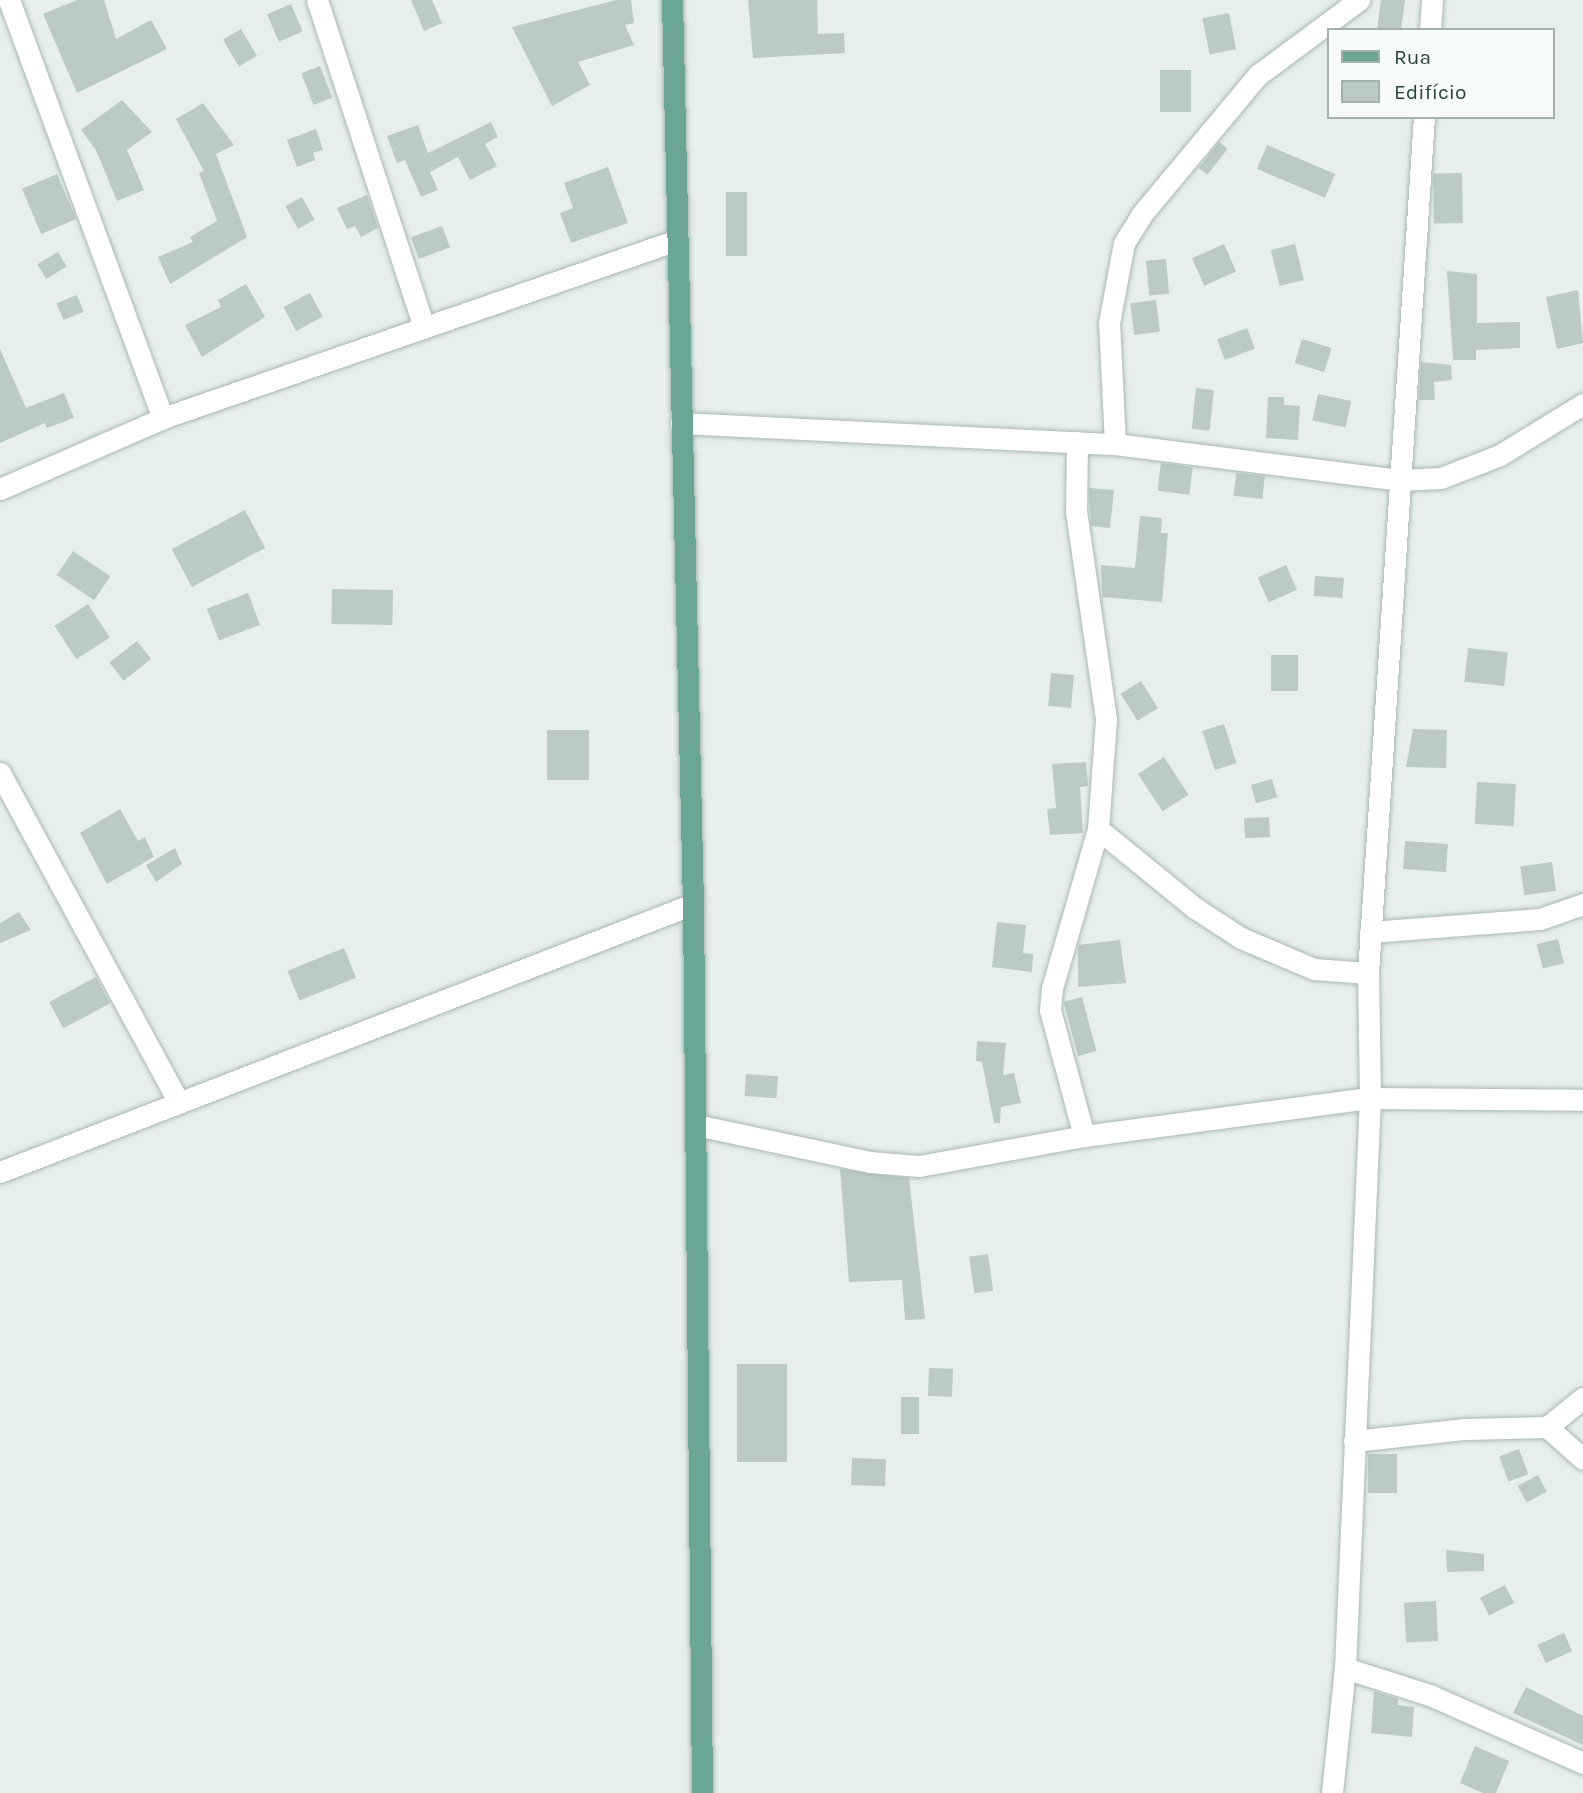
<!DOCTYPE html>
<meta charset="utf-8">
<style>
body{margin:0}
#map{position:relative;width:1583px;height:1793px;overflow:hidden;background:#e6efeb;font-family:Karla,sans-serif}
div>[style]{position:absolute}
.building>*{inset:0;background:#bbcac4;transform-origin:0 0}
.roads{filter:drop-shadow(0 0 2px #a8b8b2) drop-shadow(0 0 2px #a8b8b2)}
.minor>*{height:21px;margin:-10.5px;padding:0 10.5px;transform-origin:10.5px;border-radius:10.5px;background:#fff}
.tertiary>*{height:21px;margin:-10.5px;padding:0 10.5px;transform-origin:10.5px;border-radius:10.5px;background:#fff}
.primary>*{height:21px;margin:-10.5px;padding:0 10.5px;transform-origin:10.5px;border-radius:10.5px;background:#6aa596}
span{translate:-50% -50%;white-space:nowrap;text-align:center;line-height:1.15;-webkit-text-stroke:6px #f7fbf9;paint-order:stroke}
.legend{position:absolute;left:1327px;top:28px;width:228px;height:91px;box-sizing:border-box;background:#f7fbf9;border:2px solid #a3b1ad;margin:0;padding:9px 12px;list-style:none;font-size:21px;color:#24423a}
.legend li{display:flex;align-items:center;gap:14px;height:35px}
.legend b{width:35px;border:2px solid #a3b1ad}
</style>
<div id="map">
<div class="building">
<i style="clip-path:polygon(77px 0,104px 0,116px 39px,151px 20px,167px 49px,77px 93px,43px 14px)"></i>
<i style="clip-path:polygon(411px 0,432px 0,442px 23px,424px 31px)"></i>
<i style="clip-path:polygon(616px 0,631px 0,634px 23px,625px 25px,634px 45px,578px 62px,590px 85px,552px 106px,512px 27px)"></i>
<i style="clip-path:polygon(748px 0,817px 0,818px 34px,844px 33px,845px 53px,753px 58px)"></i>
<i style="clip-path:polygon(1381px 0,1405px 0,1401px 30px,1377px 30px)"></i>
<i style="left:291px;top:4px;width:30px;height:26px;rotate:67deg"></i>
<i style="left:1229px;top:13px;width:37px;height:27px;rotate:79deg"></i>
<i style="left:241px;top:29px;width:31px;height:21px;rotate:59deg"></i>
<i style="left:320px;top:66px;width:34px;height:20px;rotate:69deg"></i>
<i style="left:1191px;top:70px;width:42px;height:31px;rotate:90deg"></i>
<i style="clip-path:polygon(122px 100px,152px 132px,127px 150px,144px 190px,117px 201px,96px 150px,81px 130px)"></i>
<i style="clip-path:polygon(203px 103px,234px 145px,216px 154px,247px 237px,170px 284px,158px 257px,193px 242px,190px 237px,217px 221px,199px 173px,204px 171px,176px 119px)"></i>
<i style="clip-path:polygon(491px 122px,498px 137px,485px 144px,497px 166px,470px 180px,458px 157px,430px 172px,438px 190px,421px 197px,405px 160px,397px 163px,387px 136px,418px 125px,428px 153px)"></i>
<i style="clip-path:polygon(316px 129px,323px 150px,313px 153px,315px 160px,297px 167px,287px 140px)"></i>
<i style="left:1219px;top:142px;width:11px;height:33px;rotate:38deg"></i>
<i style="left:1267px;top:145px;width:74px;height:26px;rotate:23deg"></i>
<i style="clip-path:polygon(608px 167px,628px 223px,571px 243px,560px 213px,573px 208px,564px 183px)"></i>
<i style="left:1462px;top:173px;width:50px;height:29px;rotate:89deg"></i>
<i style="left:57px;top:174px;width:49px;height:38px;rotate:67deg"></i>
<i style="left:726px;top:192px;width:21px;height:64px"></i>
<i style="clip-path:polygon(367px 195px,378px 228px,361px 237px,355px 226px,347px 229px,337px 208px)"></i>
<i style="left:302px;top:197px;width:26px;height:19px;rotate:61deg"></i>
<i style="left:442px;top:226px;width:23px;height:33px;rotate:70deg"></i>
<i style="left:1224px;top:244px;width:30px;height:35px;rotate:66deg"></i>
<i style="left:1295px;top:244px;width:37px;height:25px;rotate:76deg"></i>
<i style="left:58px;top:252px;width:17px;height:24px;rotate:59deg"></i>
<i style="left:1166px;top:259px;width:35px;height:20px;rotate:85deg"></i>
<i style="clip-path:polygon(1447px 271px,1477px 274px,1477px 323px,1520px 322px,1520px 348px,1476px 350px,1476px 360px,1453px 360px)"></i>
<i style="clip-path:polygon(246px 284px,265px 317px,202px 357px,185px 325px,221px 307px,218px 300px)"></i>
<i style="clip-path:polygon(1578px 290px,1583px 343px,1557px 349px,1546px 297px)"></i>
<i style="left:310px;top:293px;width:27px;height:30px;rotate:62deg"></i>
<i style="left:77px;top:295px;width:18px;height:22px;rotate:68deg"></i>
<i style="left:1156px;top:300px;width:32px;height:26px;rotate:83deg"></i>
<i style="left:1247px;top:328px;width:22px;height:32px;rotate:69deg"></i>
<i style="left:1302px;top:339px;width:31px;height:25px;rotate:17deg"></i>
<i style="clip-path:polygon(0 349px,26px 408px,64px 393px,74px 418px,47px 428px,45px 423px,0 443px)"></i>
<i style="clip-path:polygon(1421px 362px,1451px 365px,1452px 380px,1434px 382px,1435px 400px,1419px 400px)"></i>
<i style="left:1196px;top:388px;width:18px;height:41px;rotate:6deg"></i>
<i style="left:1318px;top:394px;width:34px;height:27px;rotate:12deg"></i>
<i style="clip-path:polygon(1268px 397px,1284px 397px,1284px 405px,1300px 406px,1298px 440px,1266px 438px)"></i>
<i style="left:1161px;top:463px;width:32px;height:28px;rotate:7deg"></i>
<i style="left:1236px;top:473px;width:29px;height:23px;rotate:6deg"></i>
<i style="clip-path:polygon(1089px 488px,1114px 490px,1110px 528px,1091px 526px)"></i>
<i style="left:245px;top:510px;width:43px;height:83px;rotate:62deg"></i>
<i style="clip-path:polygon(1140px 516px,1162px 518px,1161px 533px,1168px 533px,1162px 602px,1102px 597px,1101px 565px,1135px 568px)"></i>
<i style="left:73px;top:551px;width:45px;height:29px;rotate:34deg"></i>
<i style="left:1286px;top:565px;width:27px;height:31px;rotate:66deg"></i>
<i style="left:1315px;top:576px;width:29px;height:20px;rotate:4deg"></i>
<i style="left:332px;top:589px;width:61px;height:35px;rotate:1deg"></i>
<i style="left:248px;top:593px;width:34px;height:44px;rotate:69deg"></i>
<i style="left:88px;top:604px;width:40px;height:40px;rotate:57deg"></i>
<i style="left:137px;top:641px;width:23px;height:35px;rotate:52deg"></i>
<i style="left:1468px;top:648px;width:40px;height:34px;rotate:6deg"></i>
<i style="left:1271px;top:655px;width:27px;height:36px"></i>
<i style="left:1051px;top:673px;width:23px;height:33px;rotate:5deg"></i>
<i style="left:1141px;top:681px;width:32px;height:24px;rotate:58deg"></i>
<i style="left:1224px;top:724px;width:41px;height:23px;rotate:72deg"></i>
<i style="clip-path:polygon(1413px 729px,1447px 730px,1446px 768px,1406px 767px)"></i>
<i style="left:547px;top:730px;width:42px;height:50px"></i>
<i style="left:1164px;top:757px;width:45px;height:31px;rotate:57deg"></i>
<i style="clip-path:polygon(1086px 762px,1088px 786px,1080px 787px,1083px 833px,1050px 835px,1047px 809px,1056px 808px,1052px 764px)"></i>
<i style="left:1272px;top:779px;width:19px;height:22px;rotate:74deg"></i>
<i style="left:1477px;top:782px;width:39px;height:42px;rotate:3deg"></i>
<i style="clip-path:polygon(120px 809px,138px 841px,145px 837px,154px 857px,107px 884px,80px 833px)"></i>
<i style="left:1269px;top:817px;width:20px;height:25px;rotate:87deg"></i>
<i style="left:1405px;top:841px;width:43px;height:28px;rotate:4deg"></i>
<i style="clip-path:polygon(175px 848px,182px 864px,156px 882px,146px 865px)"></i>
<i style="left:1552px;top:862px;width:29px;height:32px;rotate:82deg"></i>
<i style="clip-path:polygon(19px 912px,31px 930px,0 943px,0 923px)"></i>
<i style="clip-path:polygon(997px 922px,1026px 925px,1023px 953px,1033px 954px,1032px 972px,992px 967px)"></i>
<i style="left:1558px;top:939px;width:25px;height:22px;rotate:76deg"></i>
<i style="clip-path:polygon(1120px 940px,1126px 983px,1078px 987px,1078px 945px)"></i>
<i style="left:344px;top:948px;width:32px;height:61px;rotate:68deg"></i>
<i style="left:96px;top:977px;width:30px;height:53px;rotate:62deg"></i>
<i style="left:1082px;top:997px;width:56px;height:19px;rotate:75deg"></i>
<i style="clip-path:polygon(977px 1041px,1006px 1043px,1003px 1075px,1014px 1073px,1021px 1103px,1001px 1107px,1000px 1123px,994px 1123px,982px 1062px,976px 1061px)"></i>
<i style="left:746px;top:1074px;width:32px;height:22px;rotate:4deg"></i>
<i style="clip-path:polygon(840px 1169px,909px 1178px,925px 1319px,905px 1320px,902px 1280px,849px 1282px)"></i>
<i style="left:988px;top:1254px;width:37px;height:19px;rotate:82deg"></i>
<i style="left:737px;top:1364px;width:50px;height:98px"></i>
<i style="left:929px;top:1368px;width:24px;height:28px;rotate:2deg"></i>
<i style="left:901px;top:1397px;width:18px;height:37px"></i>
<i style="left:1519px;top:1449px;width:27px;height:21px;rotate:70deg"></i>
<i style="left:1368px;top:1454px;width:29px;height:39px"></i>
<i style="left:852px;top:1458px;width:34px;height:27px;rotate:2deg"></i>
<i style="left:1538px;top:1475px;width:19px;height:23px;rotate:62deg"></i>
<i style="clip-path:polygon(1446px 1550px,1484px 1554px,1484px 1571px,1447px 1572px)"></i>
<i style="left:1505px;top:1585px;width:20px;height:28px;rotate:63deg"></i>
<i style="left:1436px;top:1601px;width:40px;height:32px;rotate:87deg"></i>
<i style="left:1564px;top:1633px;width:20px;height:29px;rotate:66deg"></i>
<i style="clip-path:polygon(1526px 1687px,1583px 1716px,1583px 1745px,1513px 1713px)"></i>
<i style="clip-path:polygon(1374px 1691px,1398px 1699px,1398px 1705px,1414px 1707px,1412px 1737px,1371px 1733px)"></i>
<i style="clip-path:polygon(1475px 1746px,1509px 1761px,1496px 1793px,1483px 1793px,1460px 1783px)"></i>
</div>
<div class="roads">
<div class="minor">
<i style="left:9px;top:0;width:445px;rotate:69.8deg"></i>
<i style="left:317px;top:0;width:342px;rotate:71.9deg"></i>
<i style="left:1430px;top:30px;width:30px;rotate:-86deg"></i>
<i style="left:681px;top:423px;width:435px;rotate:2.8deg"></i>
<i style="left:1115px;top:444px;width:286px;rotate:7.2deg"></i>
<i style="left:1399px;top:480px;width:42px;rotate:-2.7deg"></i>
<i style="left:1441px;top:478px;width:63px;rotate:-21.3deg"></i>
<i style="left:1500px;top:455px;width:97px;rotate:-31.6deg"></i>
<i style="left:1077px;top:442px;width:69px;rotate:90.8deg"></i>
<i style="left:1076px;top:511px;width:211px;rotate:81.8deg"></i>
<i style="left:1106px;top:720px;width:109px;rotate:94.2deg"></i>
<i style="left:1098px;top:829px;width:166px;rotate:106.1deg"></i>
<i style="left:1052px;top:988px;width:22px;rotate:95deg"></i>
<i style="left:1050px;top:1010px;width:131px;rotate:74.9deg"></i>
<i style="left:1115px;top:444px;width:121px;rotate:-92.8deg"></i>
<i style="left:1109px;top:323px;width:81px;rotate:-79.4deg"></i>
<i style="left:1124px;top:243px;width:34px;rotate:-58deg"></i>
<i style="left:1142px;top:214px;width:181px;rotate:-50.2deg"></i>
<i style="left:1258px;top:75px;width:126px;rotate:-36.6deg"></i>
<i style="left:0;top:489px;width:178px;rotate:-23.5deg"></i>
<i style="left:163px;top:418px;width:544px;rotate:-19.1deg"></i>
<i style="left:0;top:773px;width:375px;rotate:61.5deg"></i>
<i style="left:1098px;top:829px;width:125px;rotate:39.2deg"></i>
<i style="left:1195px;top:908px;width:55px;rotate:33.1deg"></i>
<i style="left:1241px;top:938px;width:79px;rotate:23deg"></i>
<i style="left:1314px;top:969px;width:54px;rotate:4.2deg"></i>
<i style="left:1370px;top:932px;width:170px;rotate:-4.4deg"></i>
<i style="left:1540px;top:919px;width:46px;rotate:-19.2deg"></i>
<i style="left:696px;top:1125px;width:178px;rotate:12deg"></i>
<i style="left:870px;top:1162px;width:49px;rotate:4.7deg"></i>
<i style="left:919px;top:1166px;width:168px;rotate:-10.3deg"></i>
<i style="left:1084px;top:1136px;width:289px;rotate:-7.6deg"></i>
<i style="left:1370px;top:1098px;width:213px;rotate:0.5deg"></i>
<i style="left:1547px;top:1427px;width:46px;rotate:-38.9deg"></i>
<i style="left:1354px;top:1441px;width:112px;rotate:-6.2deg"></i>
<i style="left:1465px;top:1429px;width:82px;rotate:-1.4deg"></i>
<i style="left:1547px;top:1427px;width:48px;rotate:41.6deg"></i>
<i style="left:1345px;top:1668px;width:91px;rotate:17.8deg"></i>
<i style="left:1432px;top:1696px;width:165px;rotate:23.9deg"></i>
<i style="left:1332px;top:1793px;width:126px;rotate:-84.1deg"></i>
<i style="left:1345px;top:1668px;width:571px;rotate:-87.49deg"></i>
<i style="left:1370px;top:1098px;width:125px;rotate:-90.9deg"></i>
<i style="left:1368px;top:973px;width:858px;rotate:-86.26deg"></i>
</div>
<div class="tertiary">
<i style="left:0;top:1172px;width:743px;rotate:-21.14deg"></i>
</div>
<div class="primary">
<i style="left:672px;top:0;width:904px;rotate:88.67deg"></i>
<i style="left:693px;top:904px;width:889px;rotate:89.42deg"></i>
</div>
</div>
<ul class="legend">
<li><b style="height:9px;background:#6aa596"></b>Rua</li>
<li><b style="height:19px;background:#bbcac4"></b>Edifício</li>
</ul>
</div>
